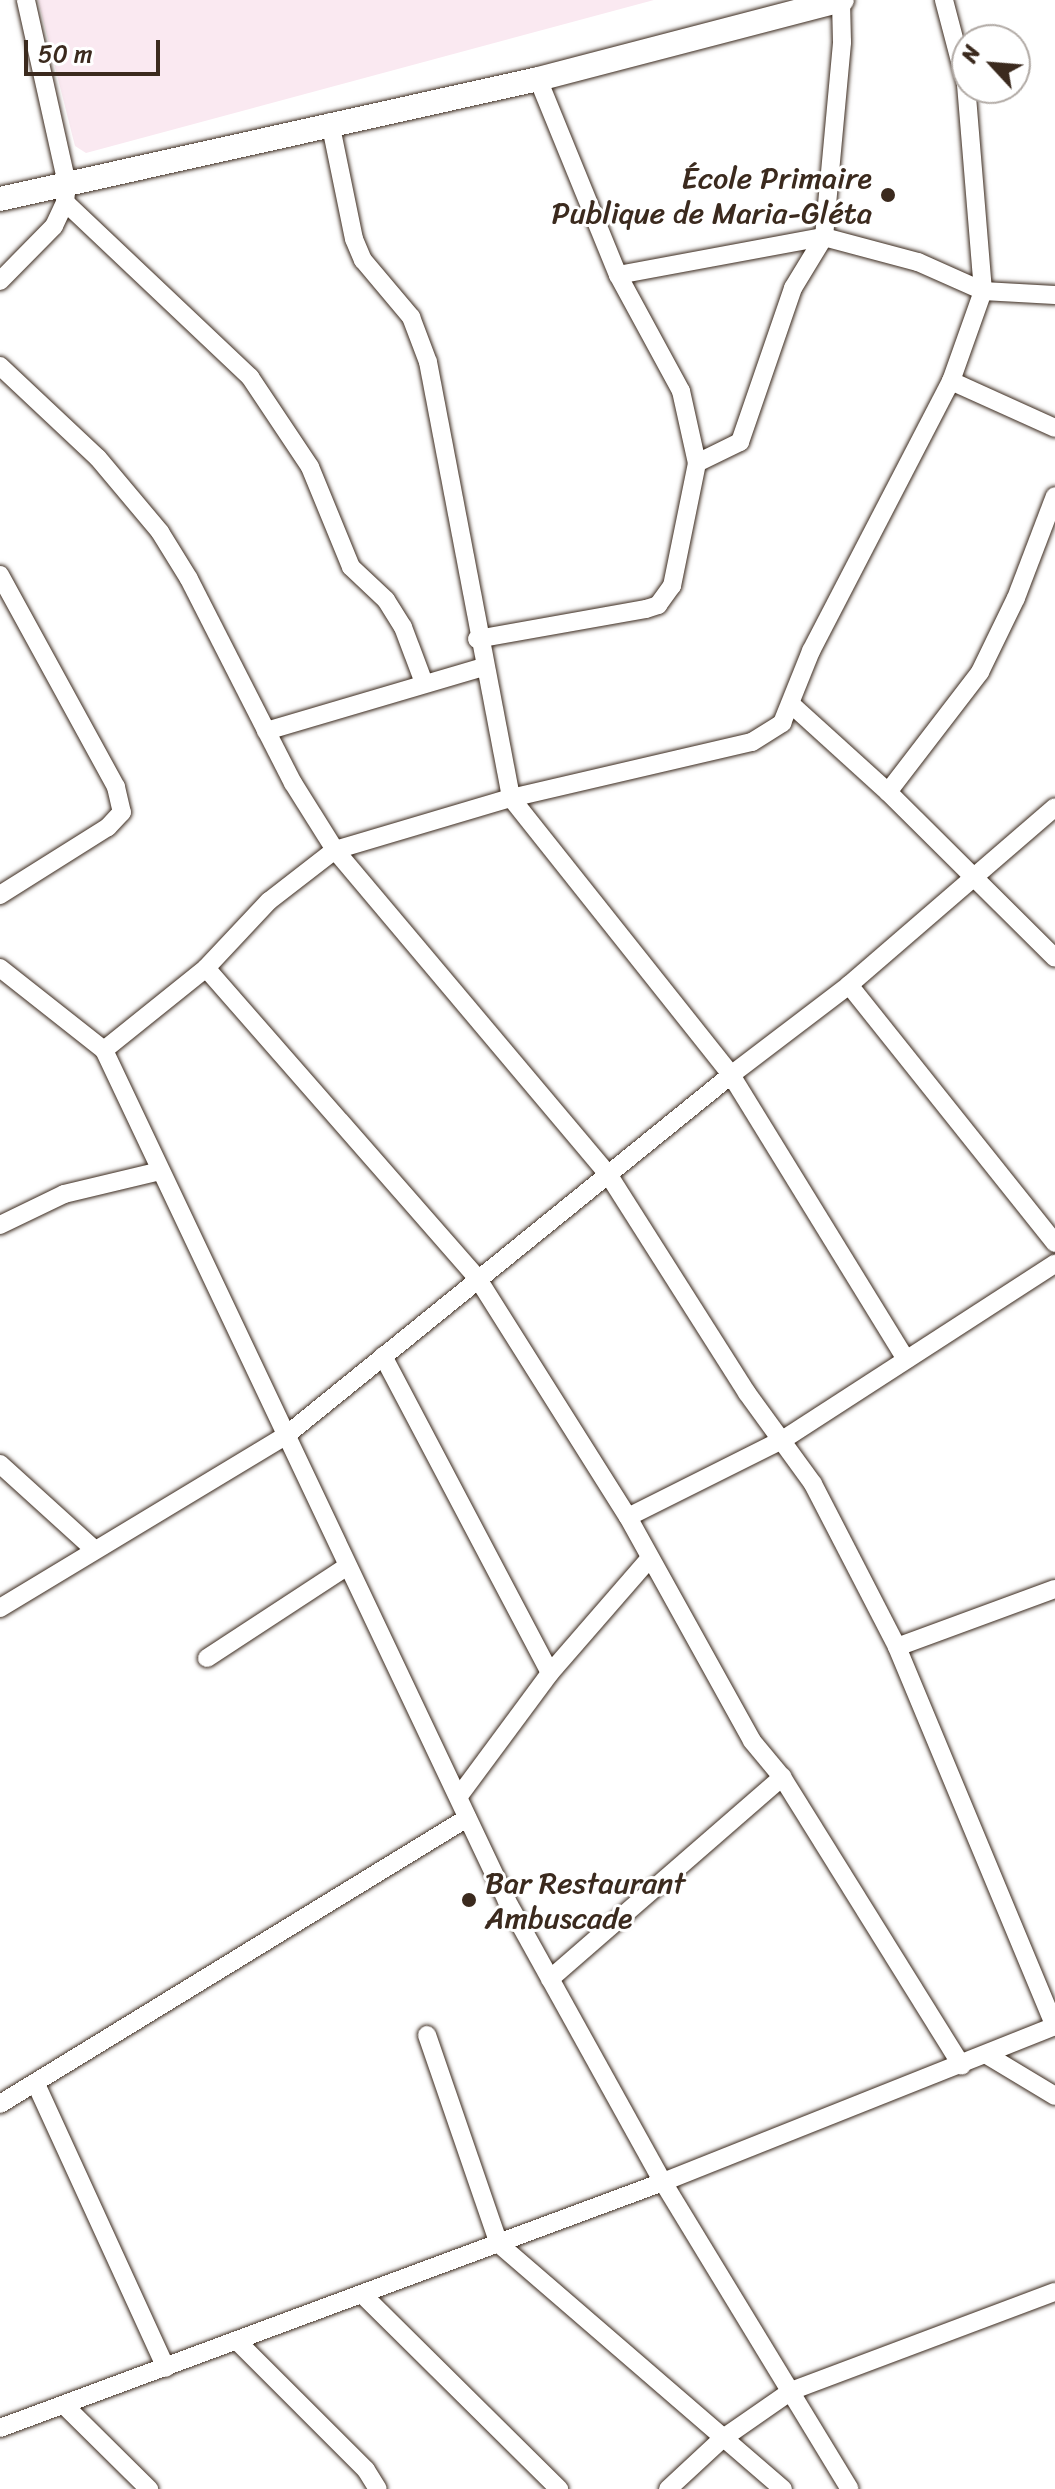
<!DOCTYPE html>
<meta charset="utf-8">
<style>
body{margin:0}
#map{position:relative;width:1055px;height:2489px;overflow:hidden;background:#fff;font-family:Sriracha,sans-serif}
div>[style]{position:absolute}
.built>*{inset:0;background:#fae9f1}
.roads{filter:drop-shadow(0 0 2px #3b2a1e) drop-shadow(0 0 2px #3b2a1e)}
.minor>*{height:18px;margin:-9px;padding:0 9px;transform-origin:9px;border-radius:9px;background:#fff}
.tertiary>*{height:24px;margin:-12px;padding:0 12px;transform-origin:12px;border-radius:12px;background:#fff}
.dots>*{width:22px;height:22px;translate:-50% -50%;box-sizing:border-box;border:4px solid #fff;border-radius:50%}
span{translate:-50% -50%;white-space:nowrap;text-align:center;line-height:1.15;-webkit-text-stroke:6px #fff;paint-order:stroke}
.poi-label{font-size:30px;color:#3b2a1e}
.right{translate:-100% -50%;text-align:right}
.left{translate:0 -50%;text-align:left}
.north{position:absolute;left:951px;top:24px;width:80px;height:80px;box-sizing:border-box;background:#fff;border:2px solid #b1aaa5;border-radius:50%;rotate:296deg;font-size:22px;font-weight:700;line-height:32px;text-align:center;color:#3b2a1e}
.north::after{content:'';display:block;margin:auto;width:28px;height:36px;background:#3b2a1e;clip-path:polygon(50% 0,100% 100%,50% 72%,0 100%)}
.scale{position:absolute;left:24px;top:40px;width:136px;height:36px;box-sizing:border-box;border:4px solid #3b2a1e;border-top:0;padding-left:10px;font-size:24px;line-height:28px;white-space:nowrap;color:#3b2a1e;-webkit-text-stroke:6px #fff;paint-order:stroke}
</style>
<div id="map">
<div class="built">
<i style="clip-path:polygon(38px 0,654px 0,86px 153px,75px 146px)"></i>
</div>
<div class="roads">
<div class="minor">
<i style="left:538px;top:79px;width:212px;rotate:67.8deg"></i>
<i style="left:618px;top:275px;width:132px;rotate:61.5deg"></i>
<i style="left:681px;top:391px;width:74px;rotate:77.5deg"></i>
<i style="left:330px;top:122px;width:119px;rotate:78.4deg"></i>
<i style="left:354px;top:239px;width:23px;rotate:67deg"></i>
<i style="left:363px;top:260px;width:75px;rotate:49.9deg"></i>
<i style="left:411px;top:317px;width:48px;rotate:69.3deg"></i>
<i style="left:428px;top:362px;width:444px;rotate:79.2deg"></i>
<i style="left:511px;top:798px;width:354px;rotate:51.5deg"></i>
<i style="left:731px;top:1075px;width:334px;rotate:58.4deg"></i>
<i style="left:65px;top:202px;width:255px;rotate:43.4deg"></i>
<i style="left:250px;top:377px;width:108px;rotate:56.3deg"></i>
<i style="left:310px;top:467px;width:108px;rotate:67.7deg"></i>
<i style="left:351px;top:567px;width:48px;rotate:43.3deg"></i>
<i style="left:386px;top:600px;width:32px;rotate:58deg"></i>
<i style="left:403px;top:627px;width:60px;rotate:69.4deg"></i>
<i style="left:618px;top:275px;width:209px;rotate:-10.5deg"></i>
<i style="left:824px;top:237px;width:97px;rotate:14.9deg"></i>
<i style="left:918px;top:262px;width:71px;rotate:24deg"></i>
<i style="left:983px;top:291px;width:72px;rotate:3.2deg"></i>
<i style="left:0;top:281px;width:77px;rotate:-45.5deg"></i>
<i style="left:54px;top:226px;width:26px;rotate:-65deg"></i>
<i style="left:65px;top:202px;width:18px;rotate:-84deg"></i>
<i style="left:67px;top:184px;width:189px;rotate:-102.6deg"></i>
<i style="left:0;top:366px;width:134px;rotate:43.2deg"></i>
<i style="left:98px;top:458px;width:97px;rotate:50deg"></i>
<i style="left:160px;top:532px;width:55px;rotate:58.3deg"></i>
<i style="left:189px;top:579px;width:229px;rotate:63deg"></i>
<i style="left:293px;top:783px;width:79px;rotate:57.9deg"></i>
<i style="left:335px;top:850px;width:424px;rotate:49.9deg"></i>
<i style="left:608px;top:1174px;width:259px;rotate:57.6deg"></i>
<i style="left:747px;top:1393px;width:112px;rotate:54deg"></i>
<i style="left:813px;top:1484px;width:183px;rotate:62.7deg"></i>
<i style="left:897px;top:1647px;width:411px;rotate:67.4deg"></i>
<i style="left:951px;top:381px;width:114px;rotate:24.3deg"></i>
<i style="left:0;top:575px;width:242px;rotate:61.3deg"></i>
<i style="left:116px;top:787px;width:26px;rotate:77deg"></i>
<i style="left:122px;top:812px;width:21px;rotate:133deg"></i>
<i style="left:108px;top:827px;width:128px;rotate:147.8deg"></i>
<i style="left:477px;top:639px;width:172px;rotate:-10.1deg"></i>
<i style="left:646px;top:609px;width:13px;rotate:-18deg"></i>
<i style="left:658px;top:605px;width:24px;rotate:-54deg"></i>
<i style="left:672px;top:586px;width:126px;rotate:-78.5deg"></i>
<i style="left:697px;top:463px;width:48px;rotate:-26deg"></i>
<i style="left:740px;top:442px;width:163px;rotate:-71deg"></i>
<i style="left:793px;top:288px;width:60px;rotate:-58.7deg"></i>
<i style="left:824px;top:237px;width:196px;rotate:-84.7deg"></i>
<i style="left:842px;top:42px;width:42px;rotate:-91.4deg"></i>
<i style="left:793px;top:706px;width:128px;rotate:42.2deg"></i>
<i style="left:888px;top:792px;width:235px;rotate:44.8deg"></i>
<i style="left:266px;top:731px;width:226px;rotate:-16.4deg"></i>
<i style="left:888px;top:792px;width:151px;rotate:-52.5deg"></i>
<i style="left:980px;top:672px;width:82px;rotate:-64.1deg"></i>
<i style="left:1016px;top:598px;width:109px;rotate:-69.1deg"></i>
<i style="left:0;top:968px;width:132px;rotate:38.3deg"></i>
<i style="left:104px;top:1050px;width:942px;rotate:64.66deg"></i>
<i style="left:507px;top:1901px;width:321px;rotate:61deg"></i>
<i style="left:663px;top:2182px;width:359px;rotate:58.7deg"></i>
<i style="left:206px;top:968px;width:413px;rotate:48.8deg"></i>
<i style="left:478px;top:1279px;width:281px;rotate:57.8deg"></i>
<i style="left:628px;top:1517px;width:256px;rotate:61deg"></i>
<i style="left:752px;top:1741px;width:47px;rotate:50.2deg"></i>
<i style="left:782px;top:1777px;width:340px;rotate:58.1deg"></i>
<i style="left:849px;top:985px;width:330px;rotate:51.4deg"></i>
<i style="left:104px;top:1050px;width:131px;rotate:-38.8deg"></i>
<i style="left:206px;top:968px;width:92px;rotate:-46.8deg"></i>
<i style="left:269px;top:901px;width:83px;rotate:-37.7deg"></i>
<i style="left:335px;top:850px;width:184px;rotate:-16.5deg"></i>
<i style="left:511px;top:798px;width:247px;rotate:-13.1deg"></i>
<i style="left:752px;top:742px;width:36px;rotate:-32deg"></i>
<i style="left:782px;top:723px;width:78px;rotate:-68.1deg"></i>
<i style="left:811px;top:651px;width:304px;rotate:-62.6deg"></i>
<i style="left:951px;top:381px;width:96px;rotate:-70.4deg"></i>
<i style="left:983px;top:291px;width:208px;rotate:-94.7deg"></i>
<i style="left:966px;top:84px;width:87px;rotate:-104.7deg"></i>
<i style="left:0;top:1225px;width:71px;rotate:-25.8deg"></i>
<i style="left:64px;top:1194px;width:99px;rotate:-13.5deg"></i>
<i style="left:383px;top:1356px;width:358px;rotate:62.2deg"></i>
<i style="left:0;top:1464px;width:128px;rotate:42.2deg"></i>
<i style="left:628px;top:1517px;width:174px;rotate:-26.6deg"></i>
<i style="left:784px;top:1439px;width:323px;rotate:-32.9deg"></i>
<i style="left:0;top:1608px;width:332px;rotate:-31.1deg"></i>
<i style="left:284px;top:1437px;width:575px;rotate:-39deg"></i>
<i style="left:731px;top:1075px;width:148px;rotate:-37.3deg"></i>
<i style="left:849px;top:985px;width:272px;rotate:-40.8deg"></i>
<i style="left:897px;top:1647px;width:168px;rotate:-20.2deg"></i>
<i style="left:207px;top:1658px;width:166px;rotate:-33.2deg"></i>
<i style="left:459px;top:1796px;width:153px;rotate:-53.5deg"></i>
<i style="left:550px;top:1673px;width:151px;rotate:-49deg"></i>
<i style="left:550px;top:1979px;width:308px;rotate:-41deg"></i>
<i style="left:427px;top:2035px;width:221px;rotate:71deg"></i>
<i style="left:499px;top:2244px;width:375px;rotate:40.8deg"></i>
<i style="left:987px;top:2055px;width:79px;rotate:31.1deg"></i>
<i style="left:36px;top:2084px;width:312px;rotate:65.4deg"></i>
<i style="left:0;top:2104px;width:548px;rotate:-31.48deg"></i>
<i style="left:363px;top:2295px;width:276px;rotate:44.7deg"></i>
<i style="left:238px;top:2342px;width:181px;rotate:45deg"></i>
<i style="left:366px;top:2470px;width:22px;rotate:58deg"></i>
<i style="left:64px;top:2405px;width:120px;rotate:44.7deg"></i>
<i style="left:0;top:2428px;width:707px;rotate:-20.36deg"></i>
<i style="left:663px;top:2182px;width:422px;rotate:-21.7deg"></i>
<i style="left:668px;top:2489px;width:74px;rotate:-42.8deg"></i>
<i style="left:722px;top:2439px;width:84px;rotate:-34.8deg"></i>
<i style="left:791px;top:2391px;width:282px;rotate:-20.6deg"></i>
</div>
<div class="tertiary">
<i style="left:0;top:199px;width:551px;rotate:-12.57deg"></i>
<i style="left:538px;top:79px;width:314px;rotate:-14.6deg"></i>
</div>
</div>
<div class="dots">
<i style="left:888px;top:195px;background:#3b2a1e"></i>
<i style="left:469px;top:1900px;background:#3b2a1e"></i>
</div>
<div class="poi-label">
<span class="right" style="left:872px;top:195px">École Primaire<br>Publique de Maria-Gléta</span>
<span class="left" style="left:485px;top:1900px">Bar Restaurant<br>Ambuscade</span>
</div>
<div class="north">N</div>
<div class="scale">50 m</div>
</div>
